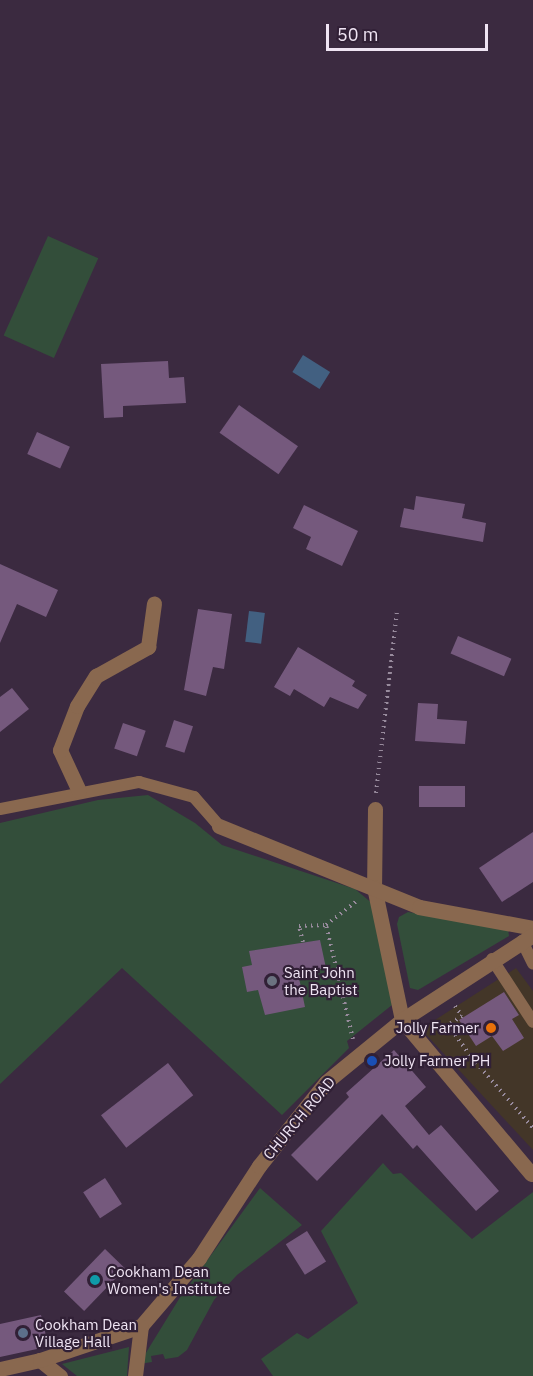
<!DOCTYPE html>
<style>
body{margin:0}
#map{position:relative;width:533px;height:1376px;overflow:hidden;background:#3b2a40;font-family:"IBM Plex Sans",sans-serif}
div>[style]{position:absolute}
.commercial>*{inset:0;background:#433628}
.green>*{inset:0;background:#334e3a;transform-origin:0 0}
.water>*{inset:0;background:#426081;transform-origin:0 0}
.building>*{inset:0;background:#75597d;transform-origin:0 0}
.path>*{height:4px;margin-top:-2px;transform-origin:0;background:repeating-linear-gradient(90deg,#988b9d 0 1.5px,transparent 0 6px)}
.lane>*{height:12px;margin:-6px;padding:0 6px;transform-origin:6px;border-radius:6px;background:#89684f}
.street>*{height:15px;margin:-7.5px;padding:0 7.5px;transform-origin:7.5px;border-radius:7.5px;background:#89684f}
.dots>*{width:16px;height:16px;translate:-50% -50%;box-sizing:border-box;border:3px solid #312036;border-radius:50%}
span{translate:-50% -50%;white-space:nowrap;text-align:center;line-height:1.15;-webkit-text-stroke:4.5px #312036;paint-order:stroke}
.poi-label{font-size:15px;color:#efe4f3}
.left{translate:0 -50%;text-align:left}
.right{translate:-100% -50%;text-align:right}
.street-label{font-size:15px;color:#efe4f3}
.scale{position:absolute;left:326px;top:24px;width:162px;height:27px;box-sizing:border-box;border:3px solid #efe4f3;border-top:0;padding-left:8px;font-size:18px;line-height:21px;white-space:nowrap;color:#efe4f3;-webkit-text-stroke:4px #312036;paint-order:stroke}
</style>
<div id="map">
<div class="commercial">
<i style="clip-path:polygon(516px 968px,533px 991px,533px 1150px,421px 1029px)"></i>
</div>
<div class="green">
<i style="left:48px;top:236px;width:55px;height:109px;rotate:24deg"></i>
<i style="clip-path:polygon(148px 795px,195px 823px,222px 845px,355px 889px,373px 904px,392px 1005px,347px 1041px,349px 1048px,282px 1115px,122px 968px,0 1084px,0 823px,98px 800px)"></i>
<i style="clip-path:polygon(408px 912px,508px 929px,509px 936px,418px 990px,410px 988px,397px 924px,399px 917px)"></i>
<i style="clip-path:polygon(383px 1163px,393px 1174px,401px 1173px,472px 1239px,533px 1192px,533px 1376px,273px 1376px,261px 1359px,297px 1333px,308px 1339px,358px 1303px,321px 1231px)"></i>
<i style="clip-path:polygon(260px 1188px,302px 1225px,237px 1275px,214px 1300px,187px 1350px,178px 1357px,165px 1359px,163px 1354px,151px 1356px,152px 1362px,139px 1364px,179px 1299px)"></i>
<i style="clip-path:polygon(129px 1347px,127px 1376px,77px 1376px,62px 1364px)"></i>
</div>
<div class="water">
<i style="left:303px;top:355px;width:32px;height:20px;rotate:32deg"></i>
<i style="left:249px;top:611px;width:16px;height:31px;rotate:7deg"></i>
</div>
<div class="building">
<i style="clip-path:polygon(168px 361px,169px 378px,184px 377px,186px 403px,123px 406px,123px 417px,104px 418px,101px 364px)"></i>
<i style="left:239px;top:405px;width:72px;height:34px;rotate:35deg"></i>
<i style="left:37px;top:432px;width:36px;height:24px;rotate:24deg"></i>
<i style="clip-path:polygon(416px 496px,465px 504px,462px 518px,486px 523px,483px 542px,400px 527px,404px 508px,414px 510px)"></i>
<i style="clip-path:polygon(304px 505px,358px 531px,342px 566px,306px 549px,311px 537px,293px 528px)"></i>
<i style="clip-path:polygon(0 564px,58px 590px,46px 617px,17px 604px,0 643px)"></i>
<i style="clip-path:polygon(198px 609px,232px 614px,224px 669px,213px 667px,206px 696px,184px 690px)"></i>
<i style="left:458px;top:636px;width:58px;height:19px;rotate:23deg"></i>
<i style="clip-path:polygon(298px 647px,355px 681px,352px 686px,367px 695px,358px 709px,330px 697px,324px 707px,294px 689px,290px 696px,274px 687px)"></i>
<i style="clip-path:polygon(12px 688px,29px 709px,0 732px,0 697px)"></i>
<i style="clip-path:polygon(418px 703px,438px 704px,437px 719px,467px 721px,465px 744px,415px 741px)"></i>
<i style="left:174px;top:720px;width:20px;height:28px;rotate:18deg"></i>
<i style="left:123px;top:723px;width:24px;height:27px;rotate:19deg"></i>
<i style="left:419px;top:786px;width:46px;height:21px"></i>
<i style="clip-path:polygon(533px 832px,533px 882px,502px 902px,479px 868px)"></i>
<i style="clip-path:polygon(320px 940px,326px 968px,298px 973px,305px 1007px,265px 1015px,258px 990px,247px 992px,242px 967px,252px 965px,249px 951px)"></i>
<i style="clip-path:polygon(504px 992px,519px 1015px,512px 1019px,524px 1038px,503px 1051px,492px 1036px,476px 1046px,459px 1020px)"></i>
<i style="clip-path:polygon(394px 1050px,426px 1087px,405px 1106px,429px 1135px,441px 1125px,499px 1191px,476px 1211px,417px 1145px,413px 1149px,382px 1114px,317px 1181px,291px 1155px,349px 1097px,346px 1093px)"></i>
<i style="left:168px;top:1063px;width:41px;height:85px;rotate:52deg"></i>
<i style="left:105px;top:1178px;width:31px;height:26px;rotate:57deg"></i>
<i style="left:307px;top:1231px;width:36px;height:25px;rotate:58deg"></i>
<i style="left:105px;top:1249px;width:28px;height:59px;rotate:44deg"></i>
<i style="clip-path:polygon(41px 1315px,46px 1336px,35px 1338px,37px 1349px,0 1357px,0 1324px)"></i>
</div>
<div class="path">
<i style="left:376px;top:793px;width:182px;rotate:-83.4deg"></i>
<i style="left:303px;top:942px;width:16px;rotate:-104deg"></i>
<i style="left:299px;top:926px;width:27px;rotate:-2deg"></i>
<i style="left:455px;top:1006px;width:12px;rotate:55deg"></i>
<i style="left:462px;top:1016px;width:17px;rotate:147deg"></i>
<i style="left:448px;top:1025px;width:41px;rotate:54deg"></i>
<i style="left:472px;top:1058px;width:93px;rotate:48.9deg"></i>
<i style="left:353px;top:1039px;width:117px;rotate:-103.3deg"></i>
<i style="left:326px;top:925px;width:39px;rotate:-38deg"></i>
</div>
<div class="lane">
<i style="left:0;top:809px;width:142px;rotate:-11deg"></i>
<i style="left:139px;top:782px;width:57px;rotate:15.3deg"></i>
<i style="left:194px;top:797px;width:38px;rotate:49deg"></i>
<i style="left:522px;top:941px;width:25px;rotate:64deg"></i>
<i style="left:492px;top:959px;width:75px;rotate:56.9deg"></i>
</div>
<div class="street">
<i style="left:79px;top:791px;width:45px;rotate:-114.9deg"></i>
<i style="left:60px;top:750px;width:47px;rotate:-68.9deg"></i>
<i style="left:77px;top:706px;width:36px;rotate:-58deg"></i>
<i style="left:96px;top:676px;width:60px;rotate:-29.1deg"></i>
<i style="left:148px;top:647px;width:44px;rotate:-82.2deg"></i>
<i style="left:375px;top:809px;width:78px;rotate:90.7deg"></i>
<i style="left:374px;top:887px;width:136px;rotate:78.1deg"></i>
<i style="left:402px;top:1020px;width:201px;rotate:50deg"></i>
<i style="left:219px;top:826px;width:216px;rotate:22deg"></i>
<i style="left:419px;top:907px;width:116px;rotate:10.4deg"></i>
<i style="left:40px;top:1360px;width:26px;rotate:39deg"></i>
<i style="left:0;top:1369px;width:41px;rotate:-12.7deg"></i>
<i style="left:40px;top:1360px;width:107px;rotate:-18.6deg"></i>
<i style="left:141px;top:1326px;width:89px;rotate:-49.5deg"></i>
<i style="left:199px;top:1258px;width:110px;rotate:-56.9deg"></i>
<i style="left:259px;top:1166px;width:107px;rotate:-51.4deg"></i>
<i style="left:326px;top:1082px;width:98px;rotate:-39.2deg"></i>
<i style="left:402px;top:1020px;width:156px;rotate:-33deg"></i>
<i style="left:135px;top:1376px;width:50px;rotate:-83.2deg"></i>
</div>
<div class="dots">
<i style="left:272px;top:981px;background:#6b7280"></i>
<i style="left:491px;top:1028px;background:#e8710a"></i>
<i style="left:372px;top:1061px;background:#1a4fb4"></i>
<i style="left:95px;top:1280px;background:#0f9aa8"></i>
<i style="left:23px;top:1333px;background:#5c6f8a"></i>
</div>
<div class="poi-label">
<span class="left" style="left:284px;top:981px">Saint John<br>the Baptist</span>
<span class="right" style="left:479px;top:1028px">Jolly Farmer</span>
<span class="left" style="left:384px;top:1061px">Jolly Farmer PH</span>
<span class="left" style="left:107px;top:1280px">Cookham Dean<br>Women's Institute</span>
<span class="left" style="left:35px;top:1333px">Cookham Dean<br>Village Hall</span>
</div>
<div class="street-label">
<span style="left:299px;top:1118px;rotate:-50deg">CHURCH ROAD</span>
</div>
<div class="scale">50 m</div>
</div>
